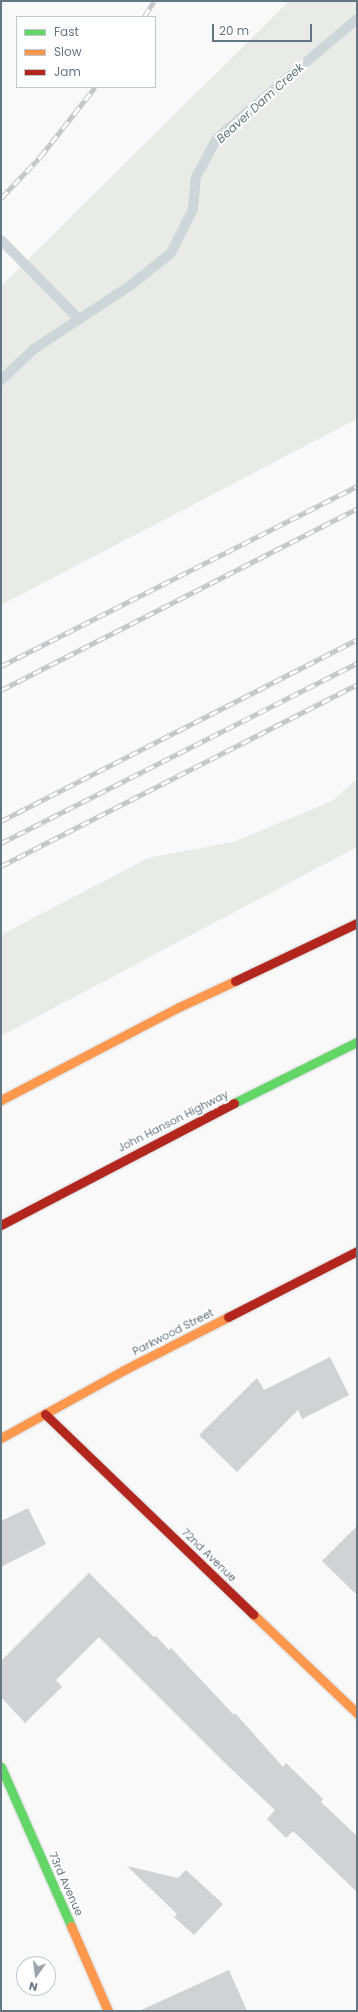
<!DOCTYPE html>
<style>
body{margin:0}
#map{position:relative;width:358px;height:2012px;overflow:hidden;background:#f9f9f9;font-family:Poppins,sans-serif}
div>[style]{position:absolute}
.green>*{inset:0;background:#e8ebe6}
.stream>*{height:10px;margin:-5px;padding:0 5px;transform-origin:5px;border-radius:5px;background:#ced6d9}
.building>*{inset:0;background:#d0d2d3}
.roads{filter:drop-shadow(0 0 1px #d5d6d7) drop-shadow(0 0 1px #d5d6d7)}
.fast>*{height:9px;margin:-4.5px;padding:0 4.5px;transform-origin:4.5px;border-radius:4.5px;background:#63d668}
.slow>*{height:9px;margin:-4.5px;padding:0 4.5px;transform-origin:4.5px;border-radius:4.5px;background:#ff974d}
.jam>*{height:9px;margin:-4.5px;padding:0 4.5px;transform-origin:4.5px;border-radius:4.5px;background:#b3261e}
.rail>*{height:4.5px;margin-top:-2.25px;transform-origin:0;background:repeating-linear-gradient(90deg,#fff 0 9px,#c3c5c6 0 18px);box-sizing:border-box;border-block:1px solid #c3c5c6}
span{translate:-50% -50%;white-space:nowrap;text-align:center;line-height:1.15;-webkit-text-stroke:4px #fff;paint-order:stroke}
.street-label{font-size:11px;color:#657683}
.water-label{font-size:12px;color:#60757c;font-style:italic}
.frame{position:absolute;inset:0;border:2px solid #657683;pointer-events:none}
.legend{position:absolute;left:16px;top:16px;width:140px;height:72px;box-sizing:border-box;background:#fff;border:1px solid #c1c8cd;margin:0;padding:5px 7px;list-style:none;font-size:12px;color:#657683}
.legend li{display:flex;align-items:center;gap:8px;height:20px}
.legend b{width:20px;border:1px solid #c1c8cd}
.north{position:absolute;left:16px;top:1956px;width:40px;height:40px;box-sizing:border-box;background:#fff;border:1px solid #c1c8cd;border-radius:50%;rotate:194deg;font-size:11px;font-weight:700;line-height:16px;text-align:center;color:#657683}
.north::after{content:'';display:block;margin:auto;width:14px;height:18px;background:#99a4ac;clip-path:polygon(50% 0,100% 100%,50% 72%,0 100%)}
.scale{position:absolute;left:212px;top:24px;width:100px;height:18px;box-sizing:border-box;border:2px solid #657683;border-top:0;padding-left:5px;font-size:12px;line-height:14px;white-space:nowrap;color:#657683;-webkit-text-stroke:3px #fff;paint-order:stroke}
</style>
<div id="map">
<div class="green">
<i style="clip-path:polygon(289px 1px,357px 1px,357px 419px,1px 605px,1px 286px)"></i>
<i style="clip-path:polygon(357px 779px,357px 847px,1px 1036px,1px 935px,148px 858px,233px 842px,332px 801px)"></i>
</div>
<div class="stream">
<i style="left:1px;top:240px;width:111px;rotate:45.4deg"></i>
<i style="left:1px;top:380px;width:45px;rotate:-43.2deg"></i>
<i style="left:34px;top:349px;width:116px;rotate:-33.4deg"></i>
<i style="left:131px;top:285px;width:51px;rotate:-38.7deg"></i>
<i style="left:171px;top:253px;width:49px;rotate:-63.4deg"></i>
<i style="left:193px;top:209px;width:32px;rotate:-85deg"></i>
<i style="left:196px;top:177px;width:44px;rotate:-61.7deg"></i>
<i style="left:217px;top:138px;width:184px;rotate:-40.4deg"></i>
</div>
<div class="building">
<i style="clip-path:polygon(330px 1357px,349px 1395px,302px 1419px,298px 1410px,237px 1472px,199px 1435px,257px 1378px,264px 1390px)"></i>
<i style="clip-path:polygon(28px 1508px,46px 1544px,1px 1567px,1px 1521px)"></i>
<i style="clip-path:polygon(357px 1526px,357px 1595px,322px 1561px)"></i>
<i style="clip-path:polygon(89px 1573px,154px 1637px,156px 1636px,169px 1650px,171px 1648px,234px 1715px,235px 1713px,283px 1767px,286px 1763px,323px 1799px,321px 1802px,357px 1836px,357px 1892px,293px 1831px,286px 1838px,267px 1819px,275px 1810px,228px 1766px,99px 1637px,56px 1680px,62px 1687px,25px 1723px,1px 1697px,1px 1661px)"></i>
<i style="clip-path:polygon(127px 1866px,178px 1878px,186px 1870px,223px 1904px,194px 1935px,174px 1917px,177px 1914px)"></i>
<i style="clip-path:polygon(229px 1970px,247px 2011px,139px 2011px)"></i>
</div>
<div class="roads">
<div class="fast">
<i style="left:234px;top:1103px;width:137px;rotate:-26.4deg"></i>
<i style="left:1px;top:1767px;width:174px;rotate:66.2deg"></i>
</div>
<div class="slow">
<i style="left:1px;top:1100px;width:201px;rotate:-27.6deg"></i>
<i style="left:179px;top:1007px;width:62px;rotate:-24.9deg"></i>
<i style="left:1px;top:1438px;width:141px;rotate:-28.9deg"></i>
<i style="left:124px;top:1370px;width:117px;rotate:-27deg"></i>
<i style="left:253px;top:1614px;width:144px;rotate:43.6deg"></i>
<i style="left:71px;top:1926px;width:93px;rotate:66.5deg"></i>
</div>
<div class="jam">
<i style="left:235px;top:981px;width:135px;rotate:-25.4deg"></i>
<i style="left:1px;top:1225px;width:263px;rotate:-27.6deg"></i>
<i style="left:228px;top:1317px;width:145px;rotate:-27.1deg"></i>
<i style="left:45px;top:1414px;width:289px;rotate:43.9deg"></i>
</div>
</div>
<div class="rail">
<i style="left:144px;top:17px;width:19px;rotate:-58deg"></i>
<i style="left:1px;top:198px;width:57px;rotate:-46.4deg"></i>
<i style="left:40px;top:157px;width:89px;rotate:-51.8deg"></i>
<i style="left:1px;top:666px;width:399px;rotate:-26.8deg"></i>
<i style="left:1px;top:690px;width:399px;rotate:-27deg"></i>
<i style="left:1px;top:821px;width:399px;rotate:-27deg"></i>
<i style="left:1px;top:843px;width:399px;rotate:-26.8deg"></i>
<i style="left:1px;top:866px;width:399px;rotate:-27deg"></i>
</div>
<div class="street-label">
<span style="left:173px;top:1121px;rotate:-27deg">John Hanson Highway</span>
<span style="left:173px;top:1332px;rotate:-27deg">Parkwood Street</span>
<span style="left:209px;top:1555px;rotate:44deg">72nd Avenue</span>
<span style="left:66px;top:1884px;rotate:66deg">73rd Avenue</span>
</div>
<div class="water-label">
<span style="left:260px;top:103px;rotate:-42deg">Beaver Dam Creek</span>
</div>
<div class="frame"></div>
<ul class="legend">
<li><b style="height:5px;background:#63d668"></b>Fast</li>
<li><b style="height:5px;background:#ff974d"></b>Slow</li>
<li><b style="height:5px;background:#b3261e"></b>Jam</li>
</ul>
<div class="north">N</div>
<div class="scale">20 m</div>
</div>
